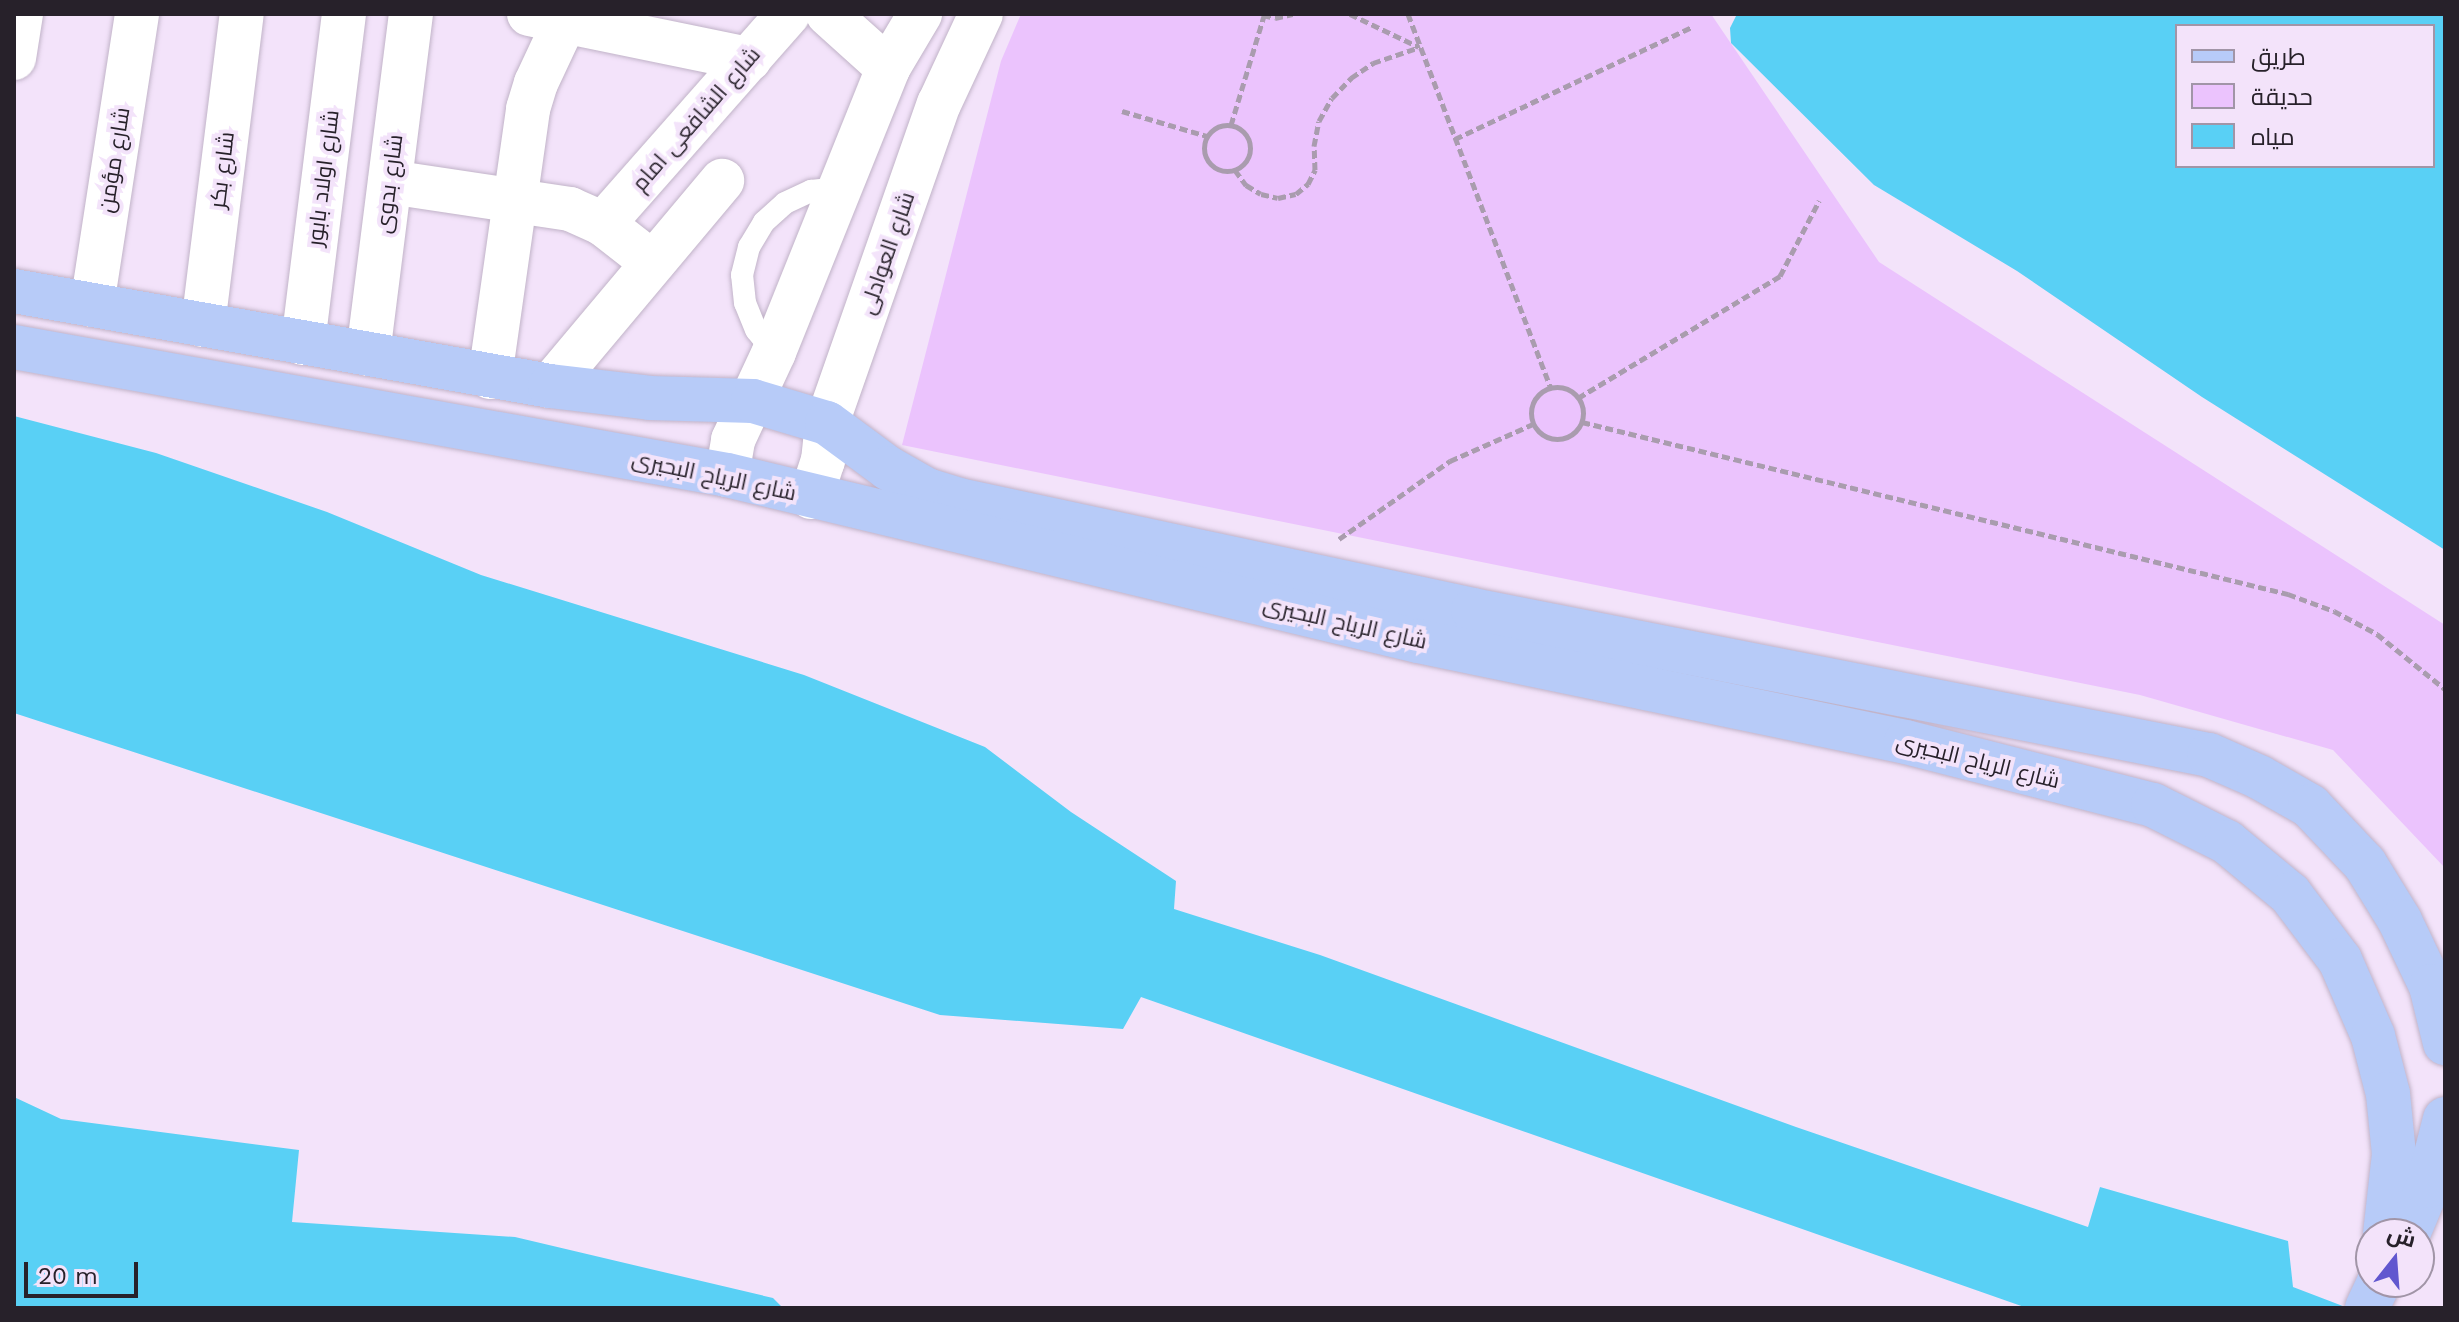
<!DOCTYPE html>
<meta charset="utf-8">
<style>
body{margin:0}
#map{position:relative;width:2459px;height:1322px;overflow:hidden;background:#f3e3fa;font-family:"Work Sans",Cairo,sans-serif}
div>[style]{position:absolute}
.green>*{inset:0;background:#ebc3fd}
.water>*{inset:0;background:#59d0f5}
.path>*{height:5px;margin-top:-2.5px;transform-origin:0;background:repeating-linear-gradient(90deg,#a99cae 0 8px,transparent 0 12px)}
.path>.ring{margin:-2.5px;padding:0;box-sizing:content-box;background:none;border:5px solid #a99cae;border-radius:50%}
.roads{filter:drop-shadow(0 0 2px #c1b3c8) drop-shadow(0 0 2px #c1b3c8)}
.service>*{height:22px;margin:-11px;padding:0 11px;transform-origin:11px;border-radius:11px;background:#fff}
.minor>*{height:44px;margin:-22px;padding:0 22px;transform-origin:22px;border-radius:22px;background:#fff}
.primary>*{height:44px;margin:-22px;padding:0 22px;transform-origin:22px;border-radius:22px;background:#b7cbf8}
span{translate:-50% -50%;white-space:nowrap;text-align:center;line-height:1.15;-webkit-text-stroke:8px #f3e3fa;paint-order:stroke}
.street-label{font-size:22px;color:#27212a}
.frame{position:absolute;inset:0;border:16px solid #27212a;pointer-events:none}
.legend{position:absolute;left:2175px;top:24px;width:260px;height:144px;box-sizing:border-box;background:#f3e3fa;border:2px solid #a195a7;margin:0;padding:10px 14px;list-style:none;font-size:24px;color:#27212a}
.legend li{display:flex;align-items:center;gap:16px;height:40px}
.legend b{width:40px;border:2px solid #a195a7}
.north{position:absolute;left:2355px;top:1218px;width:80px;height:80px;box-sizing:border-box;background:#f3e3fa;border:2px solid #a195a7;border-radius:50%;rotate:17deg;font-size:22px;font-weight:700;line-height:32px;text-align:center;color:#27212a}
.north::after{content:'';display:block;margin:auto;width:28px;height:36px;background:#6157cf;clip-path:polygon(50% 0,100% 100%,50% 72%,0 100%)}
.scale{position:absolute;left:24px;top:1262px;width:114px;height:36px;box-sizing:border-box;border:4px solid #27212a;border-top:0;padding-left:10px;font-size:24px;line-height:28px;white-space:nowrap;color:#27212a;-webkit-text-stroke:6px #f3e3fa;paint-order:stroke}
</style>
<div id="map">
<div class="green">
<i style="clip-path:polygon(1021px 14px,1711px 14px,1879px 262px,2445px 625px,2445px 868px,2333px 750px,2140px 695px,902px 445px,1001px 61px)"></i>
</div>
<div class="water">
<i style="clip-path:polygon(evenodd,1737px 14px,2445px 14px,2445px 550px,2202px 397px,2017px 271px,1874px 185px,1731px 43px,1730px 28px,1737px 14px,2177px 26px,2433px 26px,2433px 166px,2177px 166px,2177px 26px)"></i>
<i style="clip-path:polygon(14px 416px,156px 453px,327px 512px,481px 575px,804px 675px,985px 747px,1071px 812px,1176px 881px,1174px 909px,1320px 955px,1796px 1127px,2088px 1227px,2100px 1187px,2288px 1241px,2293px 1287px,2348px 1308px,2027px 1308px,1141px 997px,1123px 1029px,940px 1015px,14px 713px)"></i>
<i style="clip-path:polygon(14px 1097px,61px 1119px,299px 1150px,292px 1222px,515px 1237px,773px 1298px,783px 1308px,14px 1308px)"></i>
</div>
<div class="path">
<i style="left:1350px;top:14px;width:76px;rotate:25.6deg"></i>
<i style="left:1408px;top:14px;width:400px;rotate:69.1deg"></i>
<i style="left:1263px;top:15px;width:12px;rotate:14deg"></i>
<i style="left:1275px;top:18px;width:18px;rotate:-13deg"></i>
<i style="left:1122px;top:111px;width:89px;rotate:16.4deg"></i>
<i class="ring" style="left:1204px;top:125px;width:41px;height:41px"></i>
<i style="left:1231px;top:125px;width:114px;rotate:-73.2deg"></i>
<i style="left:1455px;top:139px;width:262px;rotate:-25.3deg"></i>
<i style="left:1235px;top:170px;width:19px;rotate:54deg"></i>
<i style="left:1246px;top:185px;width:17px;rotate:31deg"></i>
<i style="left:1261px;top:194px;width:17px;rotate:13deg"></i>
<i style="left:1278px;top:198px;width:18px;rotate:-13deg"></i>
<i style="left:1296px;top:194px;width:16px;rotate:-40deg"></i>
<i style="left:1308px;top:184px;width:16px;rotate:-63deg"></i>
<i style="left:1315px;top:170px;width:24px;rotate:-92deg"></i>
<i style="left:1314px;top:146px;width:25px;rotate:-79deg"></i>
<i style="left:1319px;top:121px;width:26px;rotate:-61deg"></i>
<i style="left:1332px;top:98px;width:28px;rotate:-46deg"></i>
<i style="left:1351px;top:78px;width:27px;rotate:-34deg"></i>
<i style="left:1373px;top:63px;width:50px;rotate:-18.8deg"></i>
<i class="ring" style="left:1531px;top:387px;width:47px;height:47px"></i>
<i style="left:1578px;top:398px;width:236px;rotate:-31.1deg"></i>
<i style="left:1780px;top:276px;width:85px;rotate:-62.5deg"></i>
<i style="left:1582px;top:422px;width:727px;rotate:13.69deg"></i>
<i style="left:2288px;top:594px;width:49px;rotate:20.3deg"></i>
<i style="left:2334px;top:611px;width:49px;rotate:28.1deg"></i>
<i style="left:2377px;top:634px;width:87px;rotate:39deg"></i>
<i style="left:1339px;top:539px;width:136px;rotate:-35.1deg"></i>
<i style="left:1450px;top:461px;width:91px;rotate:-24deg"></i>
</div>
<div class="roads">
<div class="service">
<i style="left:774px;top:352px;width:28px;rotate:-129deg"></i>
<i style="left:756px;top:330px;width:29px;rotate:-112deg"></i>
<i style="left:745px;top:303px;width:28px;rotate:-96deg"></i>
<i style="left:742px;top:275px;width:29px;rotate:-76deg"></i>
<i style="left:749px;top:247px;width:29px;rotate:-59deg"></i>
<i style="left:764px;top:222px;width:28px;rotate:-42deg"></i>
<i style="left:785px;top:203px;width:29px;rotate:-25deg"></i>
<i style="left:811px;top:191px;width:29px;rotate:-6deg"></i>
</div>
<div class="minor">
<i style="left:529px;top:14px;width:225px;rotate:11.6deg"></i>
<i style="left:828px;top:14px;width:81px;rotate:42deg"></i>
<i style="left:14px;top:58px;width:45px;rotate:-81deg"></i>
<i style="left:390px;top:182px;width:182px;rotate:8.5deg"></i>
<i style="left:570px;top:209px;width:36px;rotate:24deg"></i>
<i style="left:603px;top:224px;width:63px;rotate:38deg"></i>
<i style="left:603px;top:224px;width:280px;rotate:-48.6deg"></i>
<i style="left:92px;top:305px;width:294px;rotate:-81.2deg"></i>
<i style="left:203px;top:325px;width:313px;rotate:-82.9deg"></i>
<i style="left:303px;top:343px;width:332px;rotate:-82.9deg"></i>
<i style="left:368px;top:354px;width:343px;rotate:-82.8deg"></i>
<i style="left:490px;top:377px;width:271px;rotate:-81.9deg"></i>
<i style="left:528px;top:109px;width:27px;rotate:-73deg"></i>
<i style="left:536px;top:83px;width:68px;rotate:-64.9deg"></i>
<i style="left:550px;top:386px;width:268px;rotate:-50deg"></i>
<i style="left:727px;top:475px;width:36px;rotate:-80deg"></i>
<i style="left:733px;top:440px;width:97px;rotate:-65deg"></i>
<i style="left:774px;top:352px;width:306px;rotate:-68.1deg"></i>
<i style="left:888px;top:68px;width:63px;rotate:-59.3deg"></i>
<i style="left:811px;top:497px;width:38px;rotate:-72deg"></i>
<i style="left:823px;top:461px;width:38px;rotate:-84deg"></i>
<i style="left:827px;top:423px;width:338px;rotate:-70.7deg"></i>
<i style="left:939px;top:104px;width:99px;rotate:-65deg"></i>
</div>
<div class="primary">
<i style="left:14px;top:291px;width:544px;rotate:10.05deg"></i>
<i style="left:550px;top:386px;width:101px;rotate:6.8deg"></i>
<i style="left:650px;top:398px;width:103px;rotate:1.7deg"></i>
<i style="left:753px;top:401px;width:77px;rotate:16.6deg"></i>
<i style="left:827px;top:423px;width:76px;rotate:36.4deg"></i>
<i style="left:888px;top:468px;width:45px;rotate:29.4deg"></i>
<i style="left:927px;top:490px;width:34px;rotate:17deg"></i>
<i style="left:959px;top:500px;width:526px;rotate:12.08deg"></i>
<i style="left:1473px;top:610px;width:750px;rotate:11.15deg"></i>
<i style="left:2209px;top:755px;width:55px;rotate:23.7deg"></i>
<i style="left:2259px;top:777px;width:59px;rotate:29.6deg"></i>
<i style="left:2310px;top:806px;width:80px;rotate:46.5deg"></i>
<i style="left:2365px;top:864px;width:67px;rotate:58.4deg"></i>
<i style="left:2400px;top:921px;width:72px;rotate:64.5deg"></i>
<i style="left:2431px;top:986px;width:59px;rotate:76.2deg"></i>
<i style="left:14px;top:347px;width:724px;rotate:10.18deg"></i>
<i style="left:727px;top:475px;width:711px;rotate:13.51deg"></i>
<i style="left:1418px;top:641px;width:498px;rotate:11.7deg"></i>
<i style="left:1906px;top:742px;width:255px;rotate:14.3deg"></i>
<i style="left:2153px;top:805px;width:83px;rotate:26.6deg"></i>
<i style="left:2227px;top:842px;width:82px;rotate:39.5deg"></i>
<i style="left:2290px;top:894px;width:83px;rotate:52.9deg"></i>
<i style="left:2340px;top:960px;width:83px;rotate:66.5deg"></i>
<i style="left:2373px;top:1036px;width:60px;rotate:75.5deg"></i>
<i style="left:2388px;top:1094px;width:60px;rotate:84.3deg"></i>
<i style="left:2394px;top:1154px;width:81px;rotate:96.4deg"></i>
<i style="left:2408px;top:1234px;width:52px;rotate:-67.4deg"></i>
<i style="left:2428px;top:1186px;width:69px;rotate:-75.8deg"></i>
<i style="left:2367px;top:1308px;width:29px;rotate:-65deg"></i>
</div>
</div>
<div class="street-label">
<span style="left:696px;top:119px;rotate:-49deg">شارع الشافعى امام</span>
<span style="left:114px;top:160px;rotate:-81deg">شارع مؤمن</span>
<span style="left:222px;top:170px;rotate:-83deg">شارع بكر</span>
<span style="left:323px;top:178px;rotate:-83deg">شارع اولاد بابور</span>
<span style="left:389px;top:184px;rotate:-83deg">شارع بدوى</span>
<span style="left:887px;top:253px;rotate:-71deg">شارع العوادلى</span>
<span style="left:714px;top:476px;rotate:12deg">شارع الرياح البحيرى</span>
<span style="left:1345px;top:623px;rotate:13deg">شارع الرياح البحيرى</span>
<span style="left:1978px;top:761px;rotate:14deg">شارع الرياح البحيرى</span>
</div>
<div class="frame"></div>
<ul class="legend">
<li><b style="height:10px;background:#b7cbf8"></b>طريق</li>
<li><b style="height:22px;background:#ebc3fd"></b>حديقة</li>
<li><b style="height:22px;background:#59d0f5"></b>مياه</li>
</ul>
<div class="north">ش</div>
<div class="scale">20 m</div>
</div>
